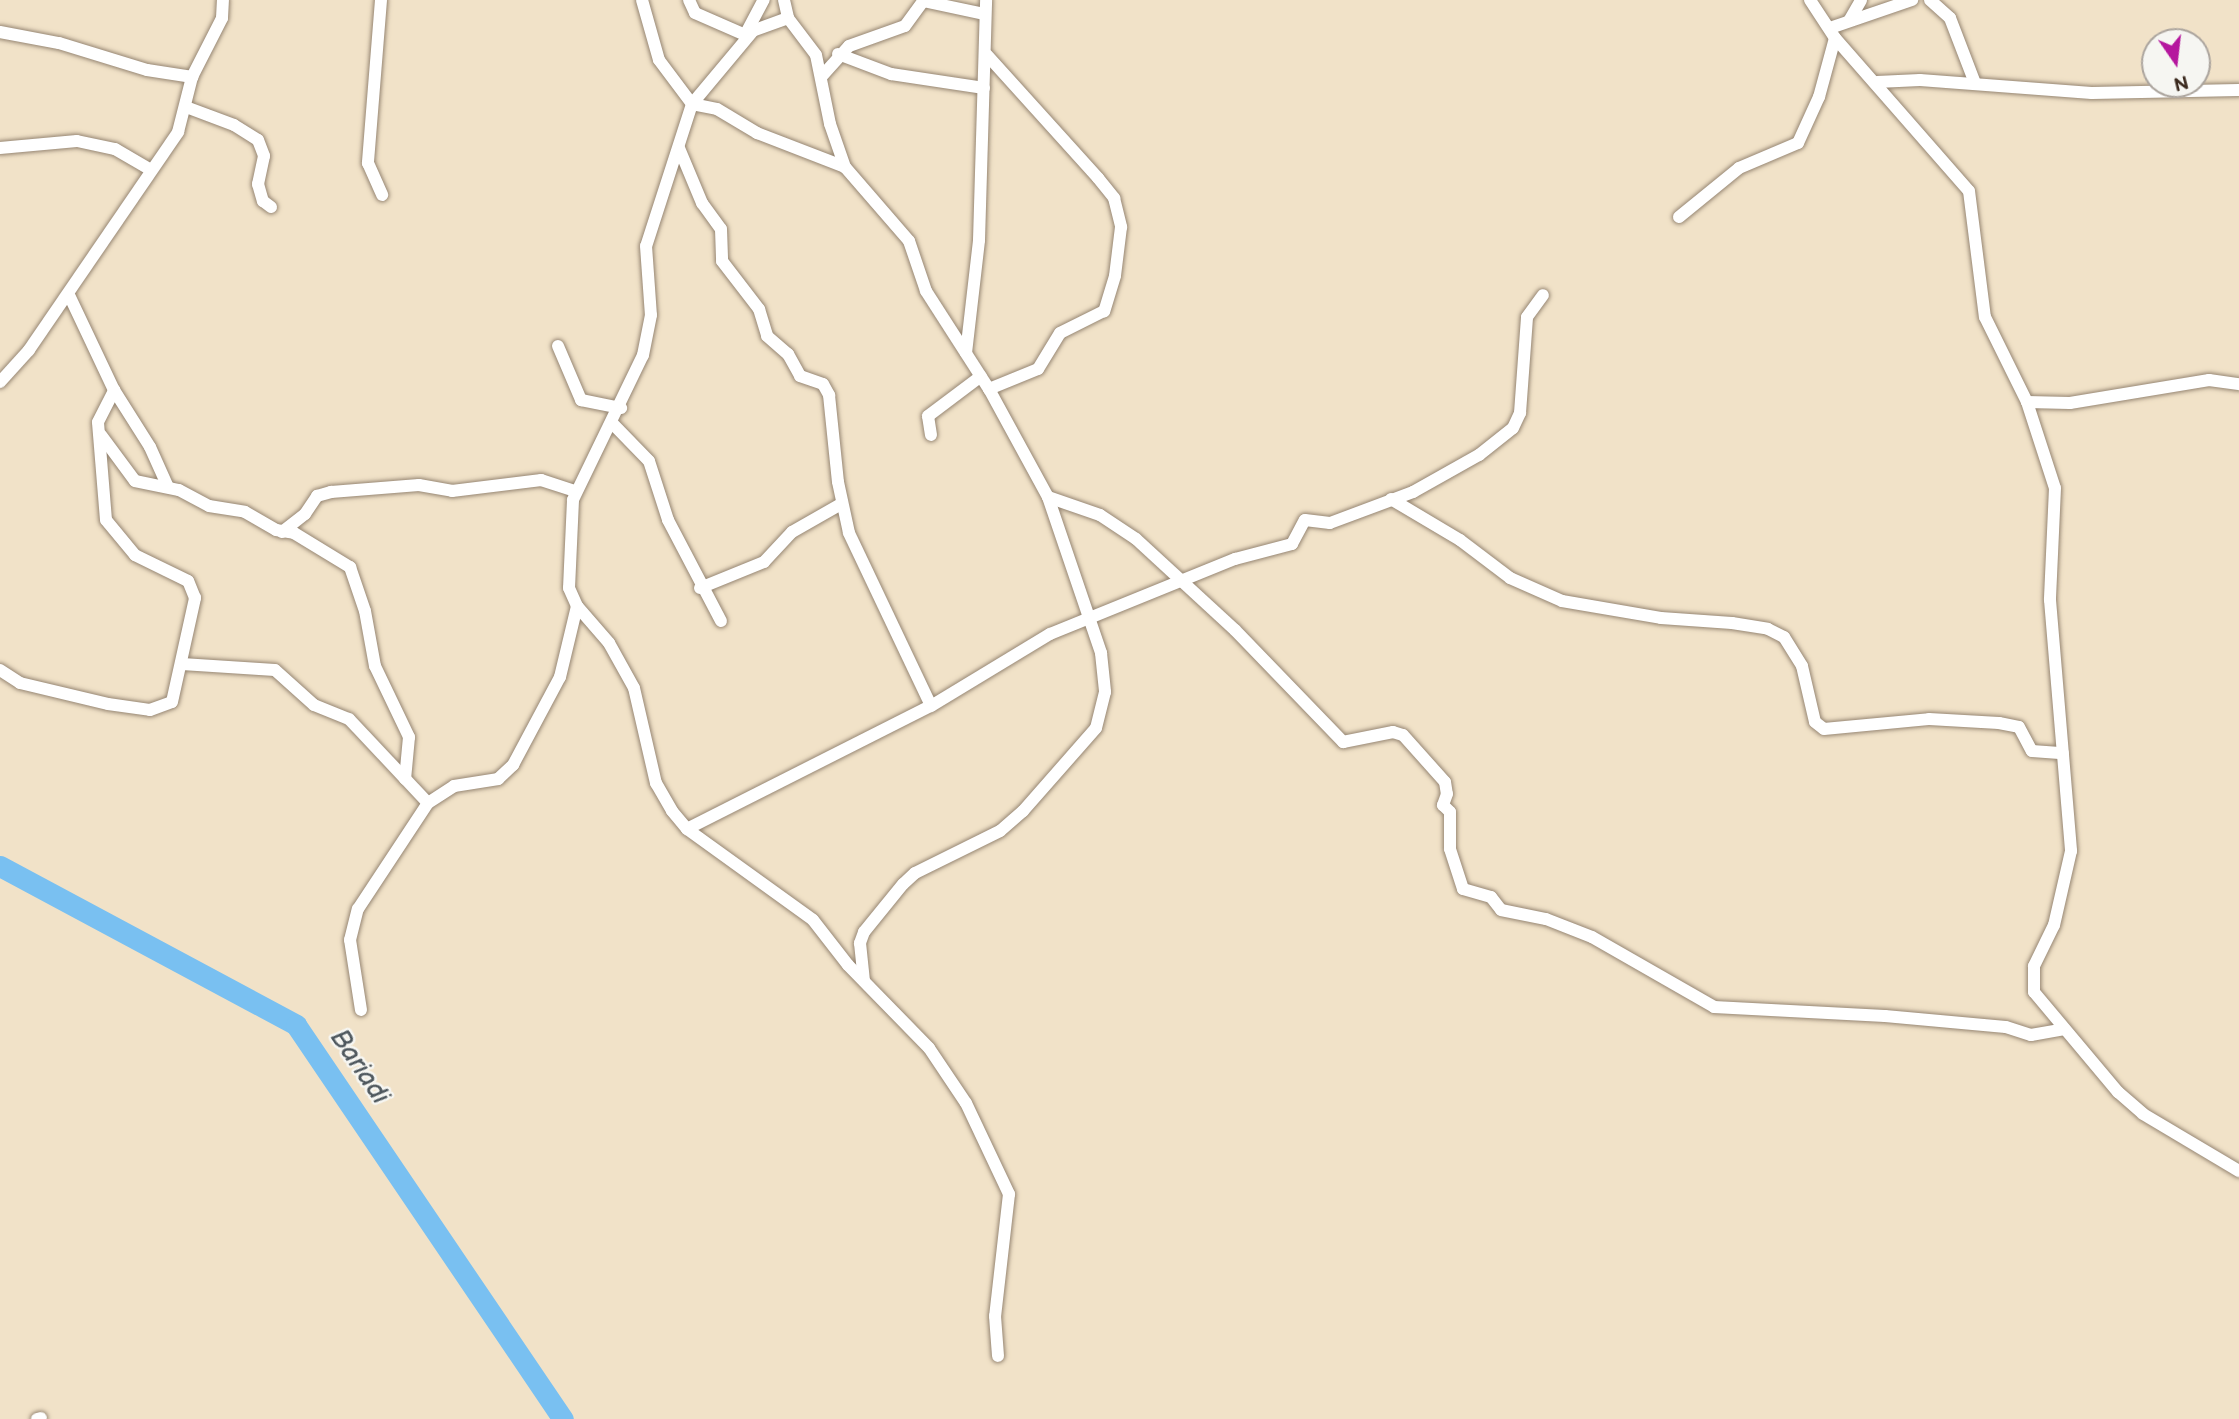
<!DOCTYPE html>
<style>
body{margin:0}
#map{position:relative;width:2239px;height:1419px;overflow:hidden;background:#f1e2c8;font-family:"Balsamiq Sans",sans-serif}
div>[style]{position:absolute}
.river>*{height:21px;margin:-10.5px;padding:0 10.5px;transform-origin:10.5px;border-radius:10.5px;background:#79c0f1}
.roads{filter:drop-shadow(0 0 2px #968673) drop-shadow(0 0 2px #968673)}
.minor>*{height:12px;margin:-6px;padding:0 6px;transform-origin:6px;border-radius:6px;background:#fff}
span{translate:-50% -50%;white-space:nowrap;text-align:center;line-height:1.15;-webkit-text-stroke:5px #f6f6f2;paint-order:stroke}
.water-label{font-size:26px;color:#4e575d;font-style:italic}
.north{position:absolute;left:2141px;top:28px;width:70px;height:70px;box-sizing:border-box;background:#f6f6f2;border:2px solid #aba49d;border-radius:50%;rotate:166deg;font-size:19px;font-weight:700;line-height:28px;text-align:center;color:#3b2a1e}
.north::after{content:'';display:block;margin:auto;width:24px;height:32px;background:#b5179e;clip-path:polygon(50% 0,100% 100%,50% 72%,0 100%)}
</style>
<div id="map">
<div class="river">
<i style="left:0;top:866px;width:336px;rotate:28.2deg"></i>
<i style="left:296px;top:1025px;width:476px;rotate:55.9deg"></i>
</div>
<div class="roads">
<div class="minor">
<i style="left:381px;top:0;width:164px;rotate:94.6deg"></i>
<i style="left:368px;top:163px;width:35px;rotate:66deg"></i>
<i style="left:642px;top:0;width:62px;rotate:74.2deg"></i>
<i style="left:659px;top:60px;width:55px;rotate:53.1deg"></i>
<i style="left:692px;top:104px;width:25px;rotate:11deg"></i>
<i style="left:717px;top:109px;width:47px;rotate:31deg"></i>
<i style="left:757px;top:133px;width:94px;rotate:21.1deg"></i>
<i style="left:689px;top:0;width:14px;rotate:65deg"></i>
<i style="left:695px;top:13px;width:55px;rotate:23.7deg"></i>
<i style="left:745px;top:35px;width:4px;rotate:90deg"></i>
<i style="left:784px;top:0;width:18px;rotate:77deg"></i>
<i style="left:788px;top:18px;width:46px;rotate:52.9deg"></i>
<i style="left:816px;top:55px;width:70px;rotate:78.5deg"></i>
<i style="left:830px;top:124px;width:46px;rotate:70.8deg"></i>
<i style="left:845px;top:167px;width:98px;rotate:49.1deg"></i>
<i style="left:909px;top:241px;width:53px;rotate:71.2deg"></i>
<i style="left:926px;top:291px;width:117px;rotate:57.3deg"></i>
<i style="left:989px;top:389px;width:123px;rotate:61.4deg"></i>
<i style="left:1048px;top:497px;width:165px;rotate:71.2deg"></i>
<i style="left:1101px;top:653px;width:39px;rotate:84deg"></i>
<i style="left:1105px;top:692px;width:37px;rotate:104deg"></i>
<i style="left:1096px;top:728px;width:111px;rotate:131.3deg"></i>
<i style="left:1023px;top:811px;width:30px;rotate:139deg"></i>
<i style="left:1000px;top:831px;width:95px;rotate:153.7deg"></i>
<i style="left:915px;top:873px;width:16px;rotate:137deg"></i>
<i style="left:903px;top:884px;width:62px;rotate:129.1deg"></i>
<i style="left:864px;top:932px;width:12px;rotate:110deg"></i>
<i style="left:860px;top:943px;width:38px;rotate:84deg"></i>
<i style="left:1810px;top:0;width:45px;rotate:56.7deg"></i>
<i style="left:1835px;top:38px;width:203px;rotate:48.8deg"></i>
<i style="left:1969px;top:191px;width:127px;rotate:82.8deg"></i>
<i style="left:1985px;top:317px;width:95px;rotate:63.7deg"></i>
<i style="left:2027px;top:402px;width:90px;rotate:72deg"></i>
<i style="left:2055px;top:488px;width:112px;rotate:92.6deg"></i>
<i style="left:2050px;top:600px;width:252px;rotate:85.2deg"></i>
<i style="left:2071px;top:851px;width:76px;rotate:102.9deg"></i>
<i style="left:2054px;top:925px;width:46px;rotate:116deg"></i>
<i style="left:2034px;top:966px;width:26px;rotate:90deg"></i>
<i style="left:2034px;top:992px;width:131px;rotate:50deg"></i>
<i style="left:2118px;top:1092px;width:33px;rotate:41deg"></i>
<i style="left:2143px;top:1114px;width:112px;rotate:30.7deg"></i>
<i style="left:1930px;top:0;width:27px;rotate:42deg"></i>
<i style="left:1950px;top:18px;width:70px;rotate:69deg"></i>
<i style="left:788px;top:18px;width:37px;rotate:160deg"></i>
<i style="left:753px;top:31px;width:95px;rotate:129.9deg"></i>
<i style="left:692px;top:104px;width:149px;rotate:107.9deg"></i>
<i style="left:646px;top:246px;width:69px;rotate:85.9deg"></i>
<i style="left:651px;top:315px;width:41px;rotate:101.3deg"></i>
<i style="left:643px;top:355px;width:161px;rotate:115.8deg"></i>
<i style="left:573px;top:500px;width:88px;rotate:92.6deg"></i>
<i style="left:569px;top:588px;width:20px;rotate:66deg"></i>
<i style="left:577px;top:606px;width:49px;rotate:49.1deg"></i>
<i style="left:609px;top:643px;width:51px;rotate:60.9deg"></i>
<i style="left:634px;top:688px;width:98px;rotate:77deg"></i>
<i style="left:656px;top:783px;width:32px;rotate:60deg"></i>
<i style="left:672px;top:811px;width:23px;rotate:50deg"></i>
<i style="left:687px;top:829px;width:155px;rotate:35.8deg"></i>
<i style="left:813px;top:920px;width:57px;rotate:52.1deg"></i>
<i style="left:848px;top:965px;width:116px;rotate:45.7deg"></i>
<i style="left:929px;top:1048px;width:66px;rotate:56.1deg"></i>
<i style="left:966px;top:1103px;width:101px;rotate:64.7deg"></i>
<i style="left:1009px;top:1194px;width:123px;rotate:96.5deg"></i>
<i style="left:995px;top:1316px;width:40px;rotate:85.7deg"></i>
<i style="left:1849px;top:21px;width:24px;rotate:-60deg"></i>
<i style="left:1830px;top:28px;width:87px;rotate:-18.9deg"></i>
<i style="left:0;top:32px;width:60px;rotate:10.6deg"></i>
<i style="left:59px;top:43px;width:92px;rotate:17.1deg"></i>
<i style="left:147px;top:70px;width:46px;rotate:8.8deg"></i>
<i style="left:745px;top:35px;width:40px;rotate:-62deg"></i>
<i style="left:838px;top:54px;width:57px;rotate:20.7deg"></i>
<i style="left:891px;top:74px;width:94px;rotate:8.6deg"></i>
<i style="left:987px;top:55px;width:166px;rotate:47.9deg"></i>
<i style="left:1098px;top:178px;width:26px;rotate:51deg"></i>
<i style="left:1114px;top:198px;width:30px;rotate:76deg"></i>
<i style="left:1121px;top:227px;width:49px;rotate:97deg"></i>
<i style="left:1115px;top:276px;width:37px;rotate:107deg"></i>
<i style="left:1104px;top:311px;width:49px;rotate:153.4deg"></i>
<i style="left:1060px;top:333px;width:42px;rotate:121.4deg"></i>
<i style="left:1038px;top:369px;width:53px;rotate:157.8deg"></i>
<i style="left:822px;top:76px;width:40px;rotate:-48deg"></i>
<i style="left:849px;top:46px;width:59px;rotate:-19.7deg"></i>
<i style="left:905px;top:26px;width:31px;rotate:-54deg"></i>
<i style="left:923px;top:1px;width:62px;rotate:12deg"></i>
<i style="left:1877px;top:82px;width:43px;rotate:-2.7deg"></i>
<i style="left:1920px;top:80px;width:172px;rotate:4.3deg"></i>
<i style="left:2092px;top:93px;width:147px;rotate:-1.2deg"></i>
<i style="left:186px;top:107px;width:51px;rotate:20.6deg"></i>
<i style="left:234px;top:125px;width:28px;rotate:32deg"></i>
<i style="left:258px;top:140px;width:17px;rotate:69deg"></i>
<i style="left:264px;top:156px;width:29px;rotate:102deg"></i>
<i style="left:258px;top:184px;width:18px;rotate:74deg"></i>
<i style="left:263px;top:201px;width:10px;rotate:37deg"></i>
<i style="left:0;top:148px;width:77px;rotate:-5.2deg"></i>
<i style="left:77px;top:141px;width:39px;rotate:12deg"></i>
<i style="left:115px;top:149px;width:42px;rotate:30.3deg"></i>
<i style="left:679px;top:148px;width:60px;rotate:67.3deg"></i>
<i style="left:702px;top:203px;width:32px;rotate:54deg"></i>
<i style="left:721px;top:229px;width:32px;rotate:88deg"></i>
<i style="left:722px;top:261px;width:61px;rotate:52.4deg"></i>
<i style="left:759px;top:309px;width:28px;rotate:73deg"></i>
<i style="left:767px;top:336px;width:28px;rotate:41deg"></i>
<i style="left:788px;top:354px;width:25px;rotate:61deg"></i>
<i style="left:800px;top:376px;width:24px;rotate:19deg"></i>
<i style="left:823px;top:384px;width:13px;rotate:61deg"></i>
<i style="left:829px;top:395px;width:87px;rotate:84.1deg"></i>
<i style="left:838px;top:482px;width:52px;rotate:77.8deg"></i>
<i style="left:849px;top:533px;width:191px;rotate:64.6deg"></i>
<i style="left:1679px;top:217px;width:77px;rotate:-39.2deg"></i>
<i style="left:1739px;top:168px;width:64px;rotate:-23deg"></i>
<i style="left:1798px;top:143px;width:51px;rotate:-65.5deg"></i>
<i style="left:1819px;top:97px;width:61px;rotate:-74.8deg"></i>
<i style="left:69px;top:295px;width:105px;rotate:64.7deg"></i>
<i style="left:114px;top:390px;width:67px;rotate:57.7deg"></i>
<i style="left:150px;top:447px;width:44px;rotate:65.8deg"></i>
<i style="left:558px;top:346px;width:59px;rotate:66.9deg"></i>
<i style="left:581px;top:400px;width:41px;rotate:11.3deg"></i>
<i style="left:966px;top:353px;width:114px;rotate:-83.4deg"></i>
<i style="left:979px;top:240px;width:240px;rotate:-88.3deg"></i>
<i style="left:0;top:382px;width:43px;rotate:-47.8deg"></i>
<i style="left:29px;top:350px;width:264px;rotate:-55.6deg"></i>
<i style="left:178px;top:132px;width:57px;rotate:-75.7deg"></i>
<i style="left:192px;top:77px;width:66px;rotate:-63deg"></i>
<i style="left:222px;top:18px;width:18px;rotate:-87deg"></i>
<i style="left:2027px;top:402px;width:43px;rotate:1.3deg"></i>
<i style="left:2070px;top:403px;width:141px;rotate:-9.4deg"></i>
<i style="left:2209px;top:380px;width:30px;rotate:8deg"></i>
<i style="left:612px;top:423px;width:53px;rotate:45.8deg"></i>
<i style="left:649px;top:461px;width:62px;rotate:72.1deg"></i>
<i style="left:668px;top:520px;width:114px;rotate:62.3deg"></i>
<i style="left:101px;top:435px;width:57px;rotate:53.5deg"></i>
<i style="left:135px;top:481px;width:45px;rotate:11.6deg"></i>
<i style="left:179px;top:490px;width:34px;rotate:28deg"></i>
<i style="left:209px;top:506px;width:36px;rotate:9deg"></i>
<i style="left:245px;top:512px;width:36px;rotate:30deg"></i>
<i style="left:276px;top:530px;width:18px;rotate:9deg"></i>
<i style="left:294px;top:533px;width:66px;rotate:31.3deg"></i>
<i style="left:350px;top:567px;width:46px;rotate:71.2deg"></i>
<i style="left:365px;top:611px;width:56px;rotate:79.7deg"></i>
<i style="left:375px;top:666px;width:79px;rotate:64.4deg"></i>
<i style="left:409px;top:737px;width:42px;rotate:95.4deg"></i>
<i style="left:931px;top:435px;width:19px;rotate:-99deg"></i>
<i style="left:928px;top:416px;width:66px;rotate:-37deg"></i>
<i style="left:1048px;top:497px;width:55px;rotate:19.1deg"></i>
<i style="left:1100px;top:515px;width:43px;rotate:33.7deg"></i>
<i style="left:1136px;top:539px;width:134px;rotate:42.6deg"></i>
<i style="left:1235px;top:630px;width:156px;rotate:46deg"></i>
<i style="left:1343px;top:742px;width:51px;rotate:-11.3deg"></i>
<i style="left:1393px;top:732px;width:10px;rotate:17deg"></i>
<i style="left:1403px;top:735px;width:63px;rotate:48.2deg"></i>
<i style="left:1445px;top:782px;width:12px;rotate:81deg"></i>
<i style="left:1447px;top:794px;width:12px;rotate:110deg"></i>
<i style="left:1443px;top:805px;width:10px;rotate:45deg"></i>
<i style="left:1450px;top:812px;width:37px;rotate:90deg"></i>
<i style="left:1450px;top:849px;width:42px;rotate:72deg"></i>
<i style="left:1463px;top:889px;width:29px;rotate:16deg"></i>
<i style="left:1491px;top:897px;width:16px;rotate:52deg"></i>
<i style="left:1501px;top:910px;width:46px;rotate:11.3deg"></i>
<i style="left:1546px;top:919px;width:49px;rotate:21.4deg"></i>
<i style="left:1592px;top:937px;width:141px;rotate:29.8deg"></i>
<i style="left:1714px;top:1007px;width:171px;rotate:3deg"></i>
<i style="left:1885px;top:1016px;width:121px;rotate:5.2deg"></i>
<i style="left:2006px;top:1027px;width:26px;rotate:18deg"></i>
<i style="left:2031px;top:1035px;width:34px;rotate:-10deg"></i>
<i style="left:1391px;top:499px;width:80px;rotate:30.7deg"></i>
<i style="left:1460px;top:540px;width:63px;rotate:37.2deg"></i>
<i style="left:1510px;top:578px;width:57px;rotate:23.9deg"></i>
<i style="left:1562px;top:601px;width:100px;rotate:9.7deg"></i>
<i style="left:1661px;top:618px;width:71px;rotate:4deg"></i>
<i style="left:1732px;top:623px;width:36px;rotate:9deg"></i>
<i style="left:1768px;top:629px;width:18px;rotate:27deg"></i>
<i style="left:1784px;top:637px;width:34px;rotate:58deg"></i>
<i style="left:1802px;top:666px;width:57px;rotate:76.9deg"></i>
<i style="left:1815px;top:722px;width:11px;rotate:38deg"></i>
<i style="left:1824px;top:729px;width:105px;rotate:-5.4deg"></i>
<i style="left:1929px;top:719px;width:70px;rotate:3.3deg"></i>
<i style="left:1999px;top:723px;width:20px;rotate:11deg"></i>
<i style="left:2019px;top:727px;width:27px;rotate:62deg"></i>
<i style="left:2032px;top:751px;width:31px;rotate:4deg"></i>
<i style="left:282px;top:532px;width:29px;rotate:-38deg"></i>
<i style="left:305px;top:514px;width:22px;rotate:-56deg"></i>
<i style="left:317px;top:496px;width:15px;rotate:-16deg"></i>
<i style="left:331px;top:492px;width:88px;rotate:-4.5deg"></i>
<i style="left:419px;top:485px;width:34px;rotate:10deg"></i>
<i style="left:452px;top:491px;width:90px;rotate:-7deg"></i>
<i style="left:541px;top:480px;width:36px;rotate:18deg"></i>
<i style="left:700px;top:588px;width:69px;rotate:-22.1deg"></i>
<i style="left:764px;top:562px;width:41px;rotate:-47deg"></i>
<i style="left:792px;top:532px;width:56px;rotate:-29.7deg"></i>
<i style="left:182px;top:664px;width:93px;rotate:3.7deg"></i>
<i style="left:275px;top:670px;width:52px;rotate:41.9deg"></i>
<i style="left:314px;top:705px;width:38px;rotate:22deg"></i>
<i style="left:349px;top:719px;width:115px;rotate:46.8deg"></i>
<i style="left:0;top:670px;width:24px;rotate:33deg"></i>
<i style="left:20px;top:683px;width:90px;rotate:13.4deg"></i>
<i style="left:108px;top:704px;width:42px;rotate:8.1deg"></i>
<i style="left:150px;top:710px;width:23px;rotate:-20deg"></i>
<i style="left:172px;top:702px;width:107px;rotate:-77.5deg"></i>
<i style="left:195px;top:598px;width:18px;rotate:-112deg"></i>
<i style="left:188px;top:581px;width:59px;rotate:-153.9deg"></i>
<i style="left:135px;top:555px;width:45px;rotate:-129.6deg"></i>
<i style="left:106px;top:520px;width:98px;rotate:-94.7deg"></i>
<i style="left:98px;top:422px;width:36px;rotate:-63deg"></i>
<i style="left:687px;top:829px;width:273px;rotate:-26.8deg"></i>
<i style="left:931px;top:706px;width:139px;rotate:-31.2deg"></i>
<i style="left:1050px;top:634px;width:200px;rotate:-22.1deg"></i>
<i style="left:1235px;top:559px;width:59px;rotate:-14.7deg"></i>
<i style="left:1292px;top:544px;width:27px;rotate:-62deg"></i>
<i style="left:1305px;top:520px;width:25px;rotate:7deg"></i>
<i style="left:1330px;top:523px;width:89px;rotate:-20.5deg"></i>
<i style="left:1413px;top:492px;width:76px;rotate:-29.3deg"></i>
<i style="left:1479px;top:455px;width:43px;rotate:-38.5deg"></i>
<i style="left:1513px;top:428px;width:17px;rotate:-65deg"></i>
<i style="left:1520px;top:413px;width:96px;rotate:-85.8deg"></i>
<i style="left:1527px;top:317px;width:27px;rotate:-54deg"></i>
<i style="left:361px;top:1010px;width:71px;rotate:-98.9deg"></i>
<i style="left:350px;top:940px;width:32px;rotate:-76deg"></i>
<i style="left:358px;top:909px;width:127px;rotate:-56.6deg"></i>
<i style="left:428px;top:803px;width:31px;rotate:-33deg"></i>
<i style="left:454px;top:786px;width:45px;rotate:-9deg"></i>
<i style="left:498px;top:779px;width:21px;rotate:-43deg"></i>
<i style="left:513px;top:765px;width:100px;rotate:-61.9deg"></i>
<i style="left:560px;top:677px;width:73px;rotate:-76.5deg"></i>
<i style="left:37px;top:1419px;width:4px;rotate:-14deg"></i>
</div>
</div>
<div class="water-label">
<span style="left:359px;top:1067px;rotate:56deg">Bariadi</span>
</div>
<div class="north">N</div>
</div>
